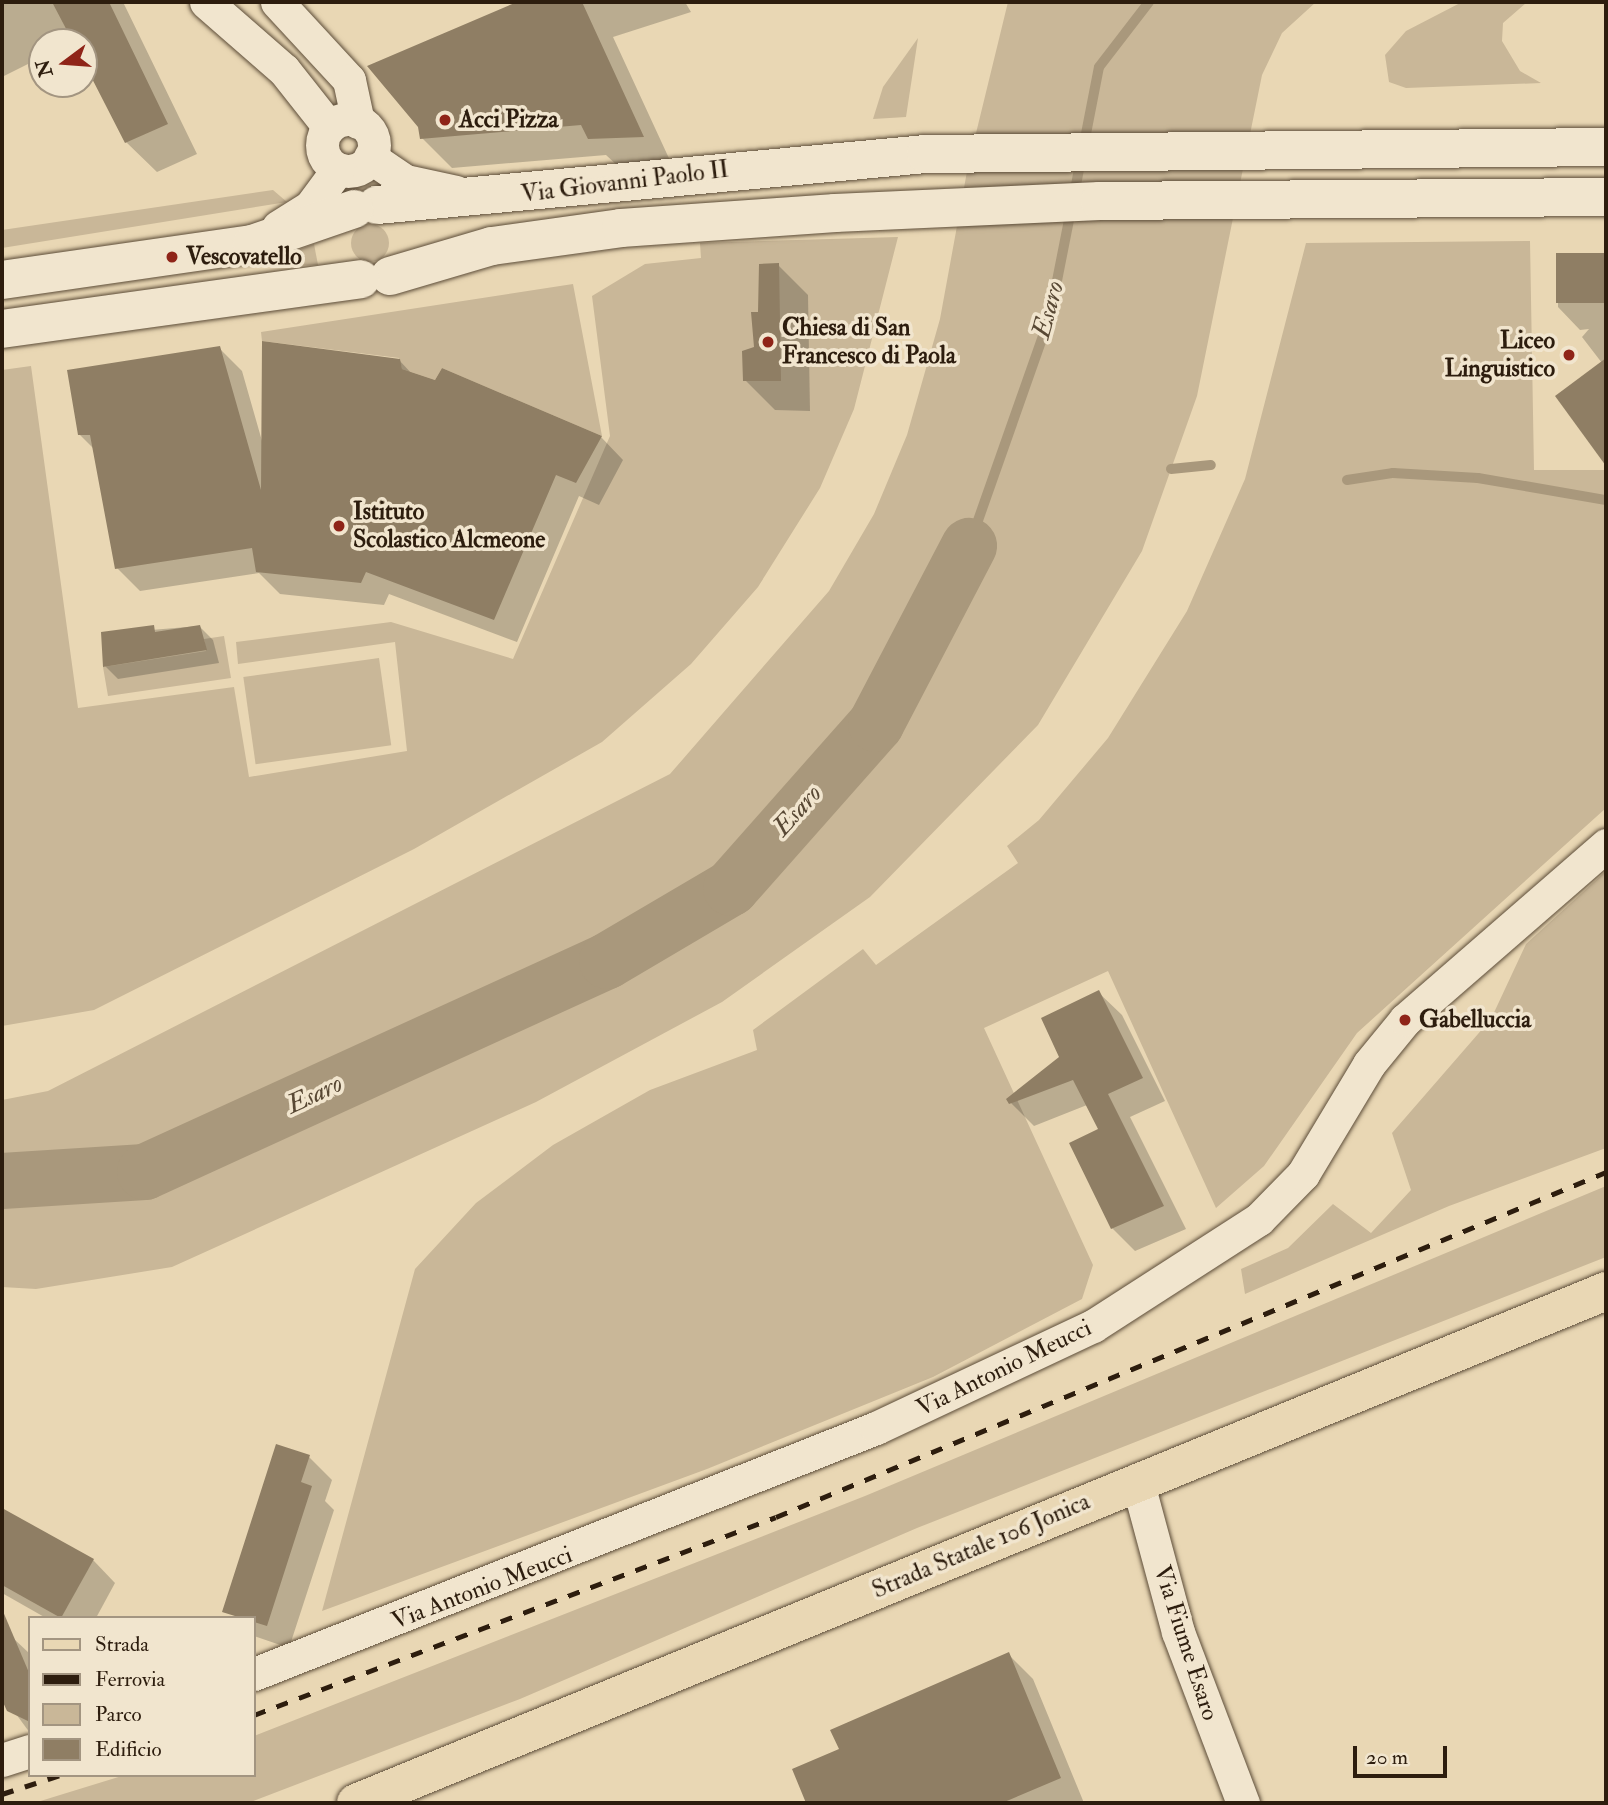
<!DOCTYPE html>
<style>
body{margin:0}
#map{position:relative;width:1608px;height:1805px;overflow:hidden;background:#e9d7b4;font-family:"IM FELL Double Pica",serif}
div>[style]{position:absolute}
.green>*{inset:0;background:#c9b798;transform-origin:0 0}
.round{border-radius:50%}
.shadow>*{inset:0;background:#0003}
.stream>*{height:10px;margin:-5px;padding:0 5px;transform-origin:5px;border-radius:5px;background:#a9987c}
.river>*{height:56px;margin:-28px;padding:0 28px;transform-origin:28px;border-radius:28px;background:#a9987c}
.building>*{inset:0;background:#8f7e64;transform-origin:0 0}
.roads{filter:drop-shadow(0 0 2px #5c4c38) drop-shadow(0 0 2px #5c4c38)}
.minor>*{height:33px;margin:-16.5px;padding:0 16.5px;transform-origin:16.5px;border-radius:16.5px;background:#f1e5ce}
.minor>.ring{margin:-16.5px;padding:0;box-sizing:content-box;background:none;border:33px solid #f1e5ce;border-radius:50%}
.tertiary>*{height:38px;margin:-19px;padding:0 19px;transform-origin:19px;border-radius:19px;background:#f1e5ce}
.primary>*{height:38px;margin:-19px;padding:0 19px;transform-origin:19px;border-radius:19px;background:#e9d7b4}
.rail>*{height:5px;margin-top:-2.5px;transform-origin:0;background:repeating-linear-gradient(90deg,#2d1d0e 0 12px,transparent 0 24px)}
.dots>*{width:19px;height:19px;translate:-50% -50%;box-sizing:border-box;border:4px solid #f1e5ce;border-radius:50%}
span{translate:-50% -50%;white-space:nowrap;text-align:center;line-height:1.15;-webkit-text-stroke:7px #f1e5ce;paint-order:stroke}
.poi-label{font-size:24px;color:#2d1d0e;font-weight:700}
.left{translate:0 -50%;text-align:left}
.right{translate:-100% -50%;text-align:right}
.street-label{font-size:24px;color:#2d1d0e}
.water-label{font-size:26px;color:#584834;font-style:italic}
.frame{position:absolute;inset:0;border:4px solid #2d1d0e;pointer-events:none}
.legend{position:absolute;left:28px;top:1616px;width:228px;height:161px;box-sizing:border-box;background:#f1e5ce;border:2px solid #a39581;margin:0;padding:9px 12px;list-style:none;font-size:21px;color:#2d1d0e}
.legend li{display:flex;align-items:center;gap:14px;height:35px}
.legend b{width:35px;border:2px solid #a39581}
.north{position:absolute;left:28px;top:28px;width:70px;height:70px;box-sizing:border-box;background:#f1e5ce;border:2px solid #a39581;border-radius:50%;rotate:254deg;font-size:19px;font-weight:700;line-height:28px;text-align:center;color:#2d1d0e}
.north::after{content:'';display:block;margin:auto;width:24px;height:32px;background:#8f2418;clip-path:polygon(50% 0,100% 100%,50% 72%,0 100%)}
.scale{position:absolute;left:1353px;top:1746px;width:94px;height:32px;box-sizing:border-box;border:4px solid #2d1d0e;border-top:0;padding-left:9px;font-size:21px;line-height:24px;white-space:nowrap;color:#2d1d0e;-webkit-text-stroke:5px #f1e5ce;paint-order:stroke}
</style>
<div id="map">
<div class="green">
<i style="clip-path:polygon(1008px 2px,1316px 2px,1282px 33px,1262px 75px,1197px 396px,1142px 551px,1038px 725px,870px 897px,722px 1002px,536px 1102px,172px 1267px,36px 1289px,2px 1287px,2px 1100px,48px 1091px,670px 774px,829px 591px,874px 514px,907px 435px,940px 319px,968px 166px)"></i>
<i style="clip-path:polygon(1462px 2px,1527px 2px,1503px 23px,1502px 41px,1520px 71px,1541px 83px,1406px 88px,1389px 82px,1385px 55px,1406px 31px)"></i>
<i style="clip-path:polygon(918px 38px,906px 117px,873px 119px,883px 87px)"></i>
<i style="clip-path:polygon(273px 190px,287px 202px,2px 248px,2px 230px)"></i>
<i class="round" style="left:351px;top:224px;width:38px;height:38px"></i>
<i style="clip-path:polygon(898px 237px,854px 409px,820px 488px,758px 587px,691px 664px,602px 742px,414px 849px,94px 1010px,2px 1026px,2px 370px,31px 366px,78px 708px,234px 687px,249px 777px,407px 751px,395px 642px,238px 664px,236px 642px,391px 622px,513px 659px,610px 436px,592px 296px,645px 264px,701px 258px,700px 243px)"></i>
<i style="clip-path:polygon(1530px 241px,1534px 470px,1606px 470px,1606px 808px,1357px 1033px,1264px 1166px,1216px 1208px,1108px 971px,984px 1028px,1093px 1265px,1082px 1299px,933px 1377px,707px 1469px,322px 1611px,415px 1269px,476px 1203px,553px 1145px,650px 1090px,757px 1050px,753px 1030px,863px 949px,876px 965px,1018px 863px,1007px 846px,1039px 820px,1108px 738px,1187px 611px,1245px 479px,1306px 243px)"></i>
<i style="clip-path:polygon(314px 244px,318px 265px,252px 267px)"></i>
<i style="clip-path:polygon(573px 284px,602px 436px,442px 368px,435px 380px,402px 369px,399px 358px,262px 341px,261px 332px)"></i>
<i style="clip-path:polygon(224px 636px,231px 678px,108px 696px,103px 667px,206px 651px,204px 639px)"></i>
<i style="left:379px;top:658px;width:88px;height:137px;rotate:82deg"></i>
<i style="clip-path:polygon(1606px 871px,1606px 1148px,1449px 1206px,1245px 1294px,1241px 1269px,1288px 1248px,1333px 1204px,1371px 1233px,1411px 1190px,1392px 1133px,1491px 1019px,1526px 944px)"></i>
<i style="clip-path:polygon(1606px 1186px,1606px 1257px,917px 1528px,520px 1699px,248px 1803px,34px 1803px,125px 1775px,254px 1775px,254px 1736px,865px 1496px)"></i>
</div>
<div class="shadow">
<i style="clip-path:polygon(2px 2px,123px 2px,197px 154px,157px 172px,126px 142px,84px 60px,84px 42px,42px 42px,42px 57px,2px 77px)"></i>
<i style="clip-path:polygon(521px 2px,685px 2px,691px 12px,613px 37px,673px 167px,620px 168px,606px 155px,452px 168px,422px 138px,420px 126px,370px 67px)"></i>
<i style="clip-path:polygon(1606px 255px,1606px 459px,1596px 448px,1602px 363px,1582px 337px,1589px 329px,1580px 330px,1558px 307px,1558px 256px)"></i>
<i style="clip-path:polygon(778px 265px,808px 295px,810px 411px,775px 410px,745px 380px)"></i>
<i style="clip-path:polygon(219px 348px,242px 371px,262px 441px,399px 360px,413px 375px,601px 437px,623px 460px,599px 505px,579px 496px,517px 642px,389px 594px,384px 605px,280px 594px,259px 573px,140px 591px,117px 568px,95px 450px,79px 434px)"></i>
<i style="clip-path:polygon(199px 626px,213px 640px,219px 663px,118px 679px,105px 666px,103px 634px)"></i>
<i style="clip-path:polygon(1099px 993px,1122px 1015px,1165px 1101px,1130px 1117px,1186px 1229px,1135px 1251px,1112px 1228px,1100px 1130px,1087px 1105px,1034px 1126px,1011px 1103px,1061px 1058px)"></i>
<i style="clip-path:polygon(309px 1457px,332px 1480px,325px 1501px,334px 1510px,289px 1648px,254px 1636px,254px 1618px,224px 1612px)"></i>
<i style="clip-path:polygon(2px 1510px,93px 1560px,115px 1583px,96px 1618px,46px 1618px,2px 1593px)"></i>
<i style="clip-path:polygon(13px 1638px,30px 1654px,30px 1733px,2px 1695px,2px 1642px)"></i>
<i style="clip-path:polygon(1008px 1654px,1033px 1679px,1084px 1803px,808px 1803px,794px 1770px,842px 1750px)"></i>
</div>
<div class="stream">
<i style="left:1084px;top:144px;width:78px;rotate:-79deg"></i>
<i style="left:1099px;top:67px;width:82px;rotate:-52.4deg"></i>
<i style="left:1074px;top:195px;width:37px;rotate:-79deg"></i>
<i style="left:1171px;top:469px;width:40px;rotate:-5.7deg"></i>
<i style="left:1347px;top:480px;width:47px;rotate:-8.7deg"></i>
<i style="left:1393px;top:473px;width:85px;rotate:3.4deg"></i>
<i style="left:1478px;top:478px;width:130px;rotate:9.8deg"></i>
<i style="left:969px;top:546px;width:244px;rotate:-70.6deg"></i>
<i style="left:1050px;top:316px;width:108px;rotate:-78.8deg"></i>
</div>
<div class="river">
<i style="left:2px;top:1181px;width:143px;rotate:-3.6deg"></i>
<i style="left:145px;top:1172px;width:508px;rotate:-24.55deg"></i>
<i style="left:607px;top:961px;width:144px;rotate:-30.5deg"></i>
<i style="left:731px;top:888px;width:219px;rotate:-48.5deg"></i>
<i style="left:876px;top:724px;width:201px;rotate:-62.4deg"></i>
</div>
<div class="building">
<i style="clip-path:polygon(52px 2px,109px 2px,168px 124px,125px 143px,84px 63px,84px 42px,73px 42px)"></i>
<i style="clip-path:polygon(517px 2px,582px 2px,644px 137px,588px 139px,581px 125px,420px 139px,418px 127px,367px 66px)"></i>
<i style="left:1606px;top:253px;width:50px;height:50px;rotate:90deg"></i>
<i style="clip-path:polygon(779px 263px,781px 381px,743px 381px,742px 351px,754px 347px,751px 312px,758px 312px,759px 264px)"></i>
<i style="clip-path:polygon(262px 341px,400px 359px,402px 369px,435px 380px,442px 368px,602px 436px,576px 483px,556px 475px,494px 620px,366px 572px,361px 583px,256px 572px,252px 548px,115px 569px,90px 435px,78px 435px,67px 370px,220px 346px,261px 490px)"></i>
<i style="clip-path:polygon(1606px 358px,1606px 466px,1555px 396px)"></i>
<i style="clip-path:polygon(154px 625px,155px 632px,200px 625px,207px 650px,103px 667px,101px 632px)"></i>
<i style="clip-path:polygon(1099px 990px,1143px 1078px,1108px 1094px,1164px 1206px,1111px 1229px,1069px 1143px,1098px 1129px,1073px 1080px,1009px 1104px,1006px 1099px,1059px 1057px,1041px 1018px)"></i>
<i style="clip-path:polygon(276px 1444px,310px 1455px,301px 1482px,312px 1486px,267px 1626px,222px 1612px)"></i>
<i style="clip-path:polygon(2px 1508px,94px 1559px,61px 1618px,2px 1585px)"></i>
<i style="clip-path:polygon(2px 1609px,30px 1675px,30px 1722px,7px 1711px,2px 1700px)"></i>
<i style="clip-path:polygon(1009px 1652px,1061px 1778px,1002px 1803px,806px 1803px,792px 1769px,839px 1749px,830px 1730px)"></i>
</div>
<div class="roads">
<div class="minor">
<i style="left:206px;top:2px;width:103px;rotate:41.1deg"></i>
<i style="left:284px;top:70px;width:73px;rotate:51.7deg"></i>
<i style="left:277px;top:2px;width:106px;rotate:47.3deg"></i>
<i style="left:349px;top:80px;width:43px;rotate:77.9deg"></i>
<i class="ring" style="left:322px;top:119px;width:19px;height:19px"></i>
<i style="left:370px;top:157px;width:42px;rotate:34.4deg"></i>
<i style="left:405px;top:181px;width:52px;rotate:12.2deg"></i>
<i style="left:278px;top:227px;width:38px;rotate:-32deg"></i>
<i style="left:310px;top:207px;width:47px;rotate:-53.6deg"></i>
<i style="left:1137px;top:1480px;width:157px;rotate:74.9deg"></i>
<i style="left:1178px;top:1632px;width:183px;rotate:69.2deg"></i>
<i style="left:254px;top:1674px;width:669px;rotate:-21.58deg"></i>
<i style="left:876px;top:1428px;width:240px;rotate:-25.2deg"></i>
<i style="left:1093px;top:1326px;width:197px;rotate:-32.8deg"></i>
<i style="left:1259px;top:1219px;width:63px;rotate:-45.6deg"></i>
<i style="left:1303px;top:1174px;width:128px;rotate:-59deg"></i>
<i style="left:1369px;top:1064px;width:57px;rotate:-50.7deg"></i>
<i style="left:1405px;top:1020px;width:267px;rotate:-41deg"></i>
<i style="left:2px;top:1760px;width:29px;rotate:-18deg"></i>
</div>
<div class="tertiary">
<i style="left:377px;top:205px;width:551px;rotate:-5.31deg"></i>
<i style="left:926px;top:154px;width:680px;rotate:-0.59deg"></i>
<i style="left:390px;top:276px;width:106px;rotate:-16.4deg"></i>
<i style="left:492px;top:246px;width:130px;rotate:-7.9deg"></i>
<i style="left:621px;top:228px;width:215px;rotate:-4deg"></i>
<i style="left:835px;top:213px;width:265px;rotate:-2.6deg"></i>
<i style="left:1100px;top:201px;width:506px;rotate:-0.45deg"></i>
<i style="left:2px;top:280px;width:253px;rotate:-8.2deg"></i>
<i style="left:252px;top:244px;width:108px;rotate:-18.9deg"></i>
<i style="left:2px;top:329px;width:362px;rotate:-7.9deg"></i>
</div>
<div class="primary">
<i style="left:356px;top:1803px;width:1351px;rotate:-22.27deg"></i>
</div>
</div>
<div class="rail">
<i style="left:254px;top:1715px;width:558px;rotate:-20.77deg"></i>
<i style="left:776px;top:1517px;width:899px;rotate:-22.57deg"></i>
<i style="left:2px;top:1794px;width:61px;rotate:-18.1deg"></i>
</div>
<div class="dots">
<i style="left:445px;top:120px;background:#8f2418"></i>
<i style="left:172px;top:257px;background:#8f2418"></i>
<i style="left:768px;top:342px;background:#8f2418"></i>
<i style="left:1569px;top:355px;background:#8f2418"></i>
<i style="left:339px;top:526px;background:#8f2418"></i>
<i style="left:1405px;top:1020px;background:#8f2418"></i>
</div>
<div class="poi-label">
<span class="left" style="left:459px;top:120px">Acci Pizza</span>
<span class="left" style="left:186px;top:257px">Vescovatello</span>
<span class="left" style="left:782px;top:342px">Chiesa di San<br>Francesco di Paola</span>
<span class="right" style="left:1555px;top:355px">Liceo<br>Linguistico</span>
<span class="left" style="left:353px;top:526px">Istituto<br>Scolastico Alcmeone</span>
<span class="left" style="left:1419px;top:1020px">Gabelluccia</span>
</div>
<div class="street-label">
<span style="left:625px;top:182px;rotate:-7deg">Via Giovanni Paolo II</span>
<span style="left:1004px;top:1368px;rotate:-26deg">Via Antonio Meucci</span>
<span style="left:981px;top:1546px;rotate:-23deg">Strada Statale 106 Jonica</span>
<span style="left:482px;top:1588px;rotate:-21deg">Via Antonio Meucci</span>
<span style="left:1186px;top:1643px;rotate:72deg">Via Fiume Esaro</span>
</div>
<div class="water-label">
<span style="left:1049px;top:310px;rotate:-75deg">Esaro</span>
<span style="left:798px;top:811px;rotate:-48deg">Esaro</span>
<span style="left:315px;top:1095px;rotate:-25deg">Esaro</span>
</div>
<div class="frame"></div>
<ul class="legend">
<li><b style="height:9px;background:#e9d7b4"></b>Strada</li>
<li><b style="height:9px;background:#2d1d0e"></b>Ferrovia</li>
<li><b style="height:19px;background:#c9b798"></b>Parco</li>
<li><b style="height:19px;background:#8f7e64"></b>Edificio</li>
</ul>
<div class="north">N</div>
<div class="scale">20 m</div>
</div>
